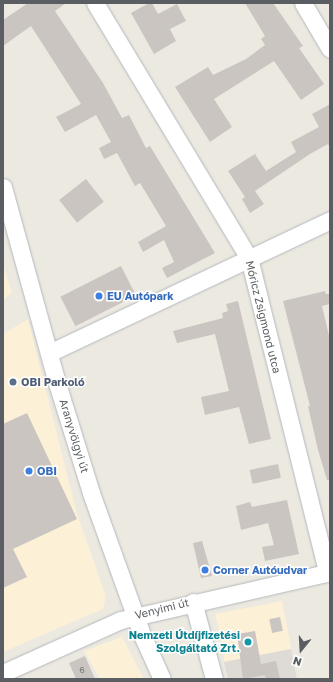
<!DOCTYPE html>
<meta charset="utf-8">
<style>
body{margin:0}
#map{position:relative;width:333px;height:682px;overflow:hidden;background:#ece9e1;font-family:"Golos Text",sans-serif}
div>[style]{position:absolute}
.commercial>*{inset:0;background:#fcf0d6;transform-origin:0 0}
.industrial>*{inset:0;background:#dedbd6}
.building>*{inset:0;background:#cac5c1;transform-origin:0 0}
.roads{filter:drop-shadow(0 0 1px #b4b8bc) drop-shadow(0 0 1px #b4b8bc)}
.minor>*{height:17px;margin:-8.5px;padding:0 8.5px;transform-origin:8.5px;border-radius:8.5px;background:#fff}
.dots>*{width:11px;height:11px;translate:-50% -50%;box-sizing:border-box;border:2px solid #fff;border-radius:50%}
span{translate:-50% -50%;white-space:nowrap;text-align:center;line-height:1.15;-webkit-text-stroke:3px #fff;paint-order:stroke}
.number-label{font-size:9px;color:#76787a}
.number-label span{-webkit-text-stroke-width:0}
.shop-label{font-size:11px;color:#366cbe;font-weight:700}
.left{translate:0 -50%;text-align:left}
.street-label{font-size:11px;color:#5a5e62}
.service-label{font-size:11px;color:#4e5e75;font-weight:700}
.culture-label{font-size:11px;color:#0d838f;font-weight:700}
.right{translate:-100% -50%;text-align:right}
.frame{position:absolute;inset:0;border:4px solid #5a5e62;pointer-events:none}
.north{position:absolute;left:281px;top:630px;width:40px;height:40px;-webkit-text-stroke:3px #fff;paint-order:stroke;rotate:198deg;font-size:11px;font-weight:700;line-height:16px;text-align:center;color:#5a5e62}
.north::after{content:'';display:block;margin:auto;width:14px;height:18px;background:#5a5e62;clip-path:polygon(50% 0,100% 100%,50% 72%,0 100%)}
</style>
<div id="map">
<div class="commercial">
<i style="clip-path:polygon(3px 265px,12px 292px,3px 301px)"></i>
<i style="clip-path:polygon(28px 319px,77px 514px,106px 596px,103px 609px,3px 652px,3px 334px)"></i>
<i style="left:282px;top:601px;width:49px;height:68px;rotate:79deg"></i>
<i style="clip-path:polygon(122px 637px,144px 679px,100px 679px,84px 651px)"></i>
</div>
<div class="industrial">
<i style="clip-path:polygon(291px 649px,297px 679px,228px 679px,224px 662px)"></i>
</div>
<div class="building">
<i style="clip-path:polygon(28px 3px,66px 3px,55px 11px,103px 83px,122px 118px,129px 115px,146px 148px,150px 146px,215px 253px,167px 278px,162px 268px,174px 262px,164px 240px,143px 252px,138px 242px,166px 226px,140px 183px,135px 186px,117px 153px,104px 159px,99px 148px,111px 142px,96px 115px,65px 132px,56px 117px,81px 104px,31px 26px,3px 46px,3px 20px)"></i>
<i style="clip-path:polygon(149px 3px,152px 3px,158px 14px,177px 4px,186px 21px,170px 29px,176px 41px,154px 54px,131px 13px)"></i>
<i style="clip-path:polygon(245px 3px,273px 3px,303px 46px,299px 48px,324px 84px,301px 100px,274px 61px,214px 99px,232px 127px,210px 142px,175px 87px,208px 67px,213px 75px,246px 59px,265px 45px,261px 39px,265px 36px)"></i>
<i style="clip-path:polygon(330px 104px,330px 148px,328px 144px,310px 154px,255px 191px,264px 204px,250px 213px,242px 199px,245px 197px,228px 171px,255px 154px,266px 171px,296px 152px,291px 142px,319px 127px,312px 114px)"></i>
<i style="left:86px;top:179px;width:29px;height:34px;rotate:52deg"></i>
<i style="left:121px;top:266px;width:33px;height:68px;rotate:63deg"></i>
<i style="clip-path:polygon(325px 291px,326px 294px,330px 294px,330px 304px,322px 306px,330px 340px,330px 480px,327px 480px,318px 450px,308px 406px,310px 406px,283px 301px)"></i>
<i style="clip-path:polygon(238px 301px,271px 439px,249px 444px,239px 407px,205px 415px,201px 397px,229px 391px,215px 334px,177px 343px,173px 331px,223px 318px,222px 313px,228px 311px,226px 304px)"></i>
<i style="clip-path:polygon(27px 413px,77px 519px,13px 549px,27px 577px,3px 588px,3px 424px)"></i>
<i style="left:278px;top:464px;width:14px;height:29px;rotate:78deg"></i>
<i style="clip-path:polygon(287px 500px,299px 554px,265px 561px,262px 547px,274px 545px,268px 523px,241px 530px,236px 506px,250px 502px,252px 507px)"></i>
<i style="clip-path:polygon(202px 541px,212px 576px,201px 578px,193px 543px)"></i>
<i style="left:280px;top:617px;width:14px;height:11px;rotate:78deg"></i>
<i style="clip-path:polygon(255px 631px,261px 664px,276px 661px,280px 679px,266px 679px,265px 675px,243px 679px,237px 634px)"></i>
<i style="clip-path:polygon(85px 656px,95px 679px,76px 679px,69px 663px)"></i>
</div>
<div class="roads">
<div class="minor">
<i style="left:95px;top:3px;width:298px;rotate:58.9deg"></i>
<i style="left:249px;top:258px;width:324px;rotate:76deg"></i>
<i style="left:303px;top:3px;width:53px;rotate:59.6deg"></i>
<i style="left:3px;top:187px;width:203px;rotate:74.6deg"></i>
<i style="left:57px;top:383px;width:115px;rotate:72.8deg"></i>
<i style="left:91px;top:493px;width:151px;rotate:70.2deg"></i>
<i style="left:142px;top:635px;width:48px;rotate:65.6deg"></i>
<i style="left:49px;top:353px;width:311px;rotate:-25.3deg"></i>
<i style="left:193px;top:602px;width:80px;rotate:74.7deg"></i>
<i style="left:3px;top:673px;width:129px;rotate:-24.2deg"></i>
<i style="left:121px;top:620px;width:214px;rotate:-12.9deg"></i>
</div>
</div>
<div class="dots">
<i style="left:99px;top:296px;background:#3f7fe0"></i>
<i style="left:13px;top:382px;background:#5c6f8a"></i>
<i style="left:29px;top:471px;background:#3f7fe0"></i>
<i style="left:205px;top:570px;background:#3f7fe0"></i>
<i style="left:248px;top:642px;background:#0f9aa8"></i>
</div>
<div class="number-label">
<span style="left:82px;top:670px">6</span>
</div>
<div class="shop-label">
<span class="left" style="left:107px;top:296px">EU Autópark</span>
<span class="left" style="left:37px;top:471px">OBI</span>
<span class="left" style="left:213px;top:570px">Corner Autóudvar</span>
</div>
<div class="street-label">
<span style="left:263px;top:317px;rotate:76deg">Móricz Zsigmond utca</span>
<span style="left:74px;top:436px;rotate:73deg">Aranyvölgyi út</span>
<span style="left:162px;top:609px;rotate:-14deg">Venyimi út</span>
</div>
<div class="service-label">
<span class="left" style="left:21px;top:382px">OBI Parkoló</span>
</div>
<div class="culture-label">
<span class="right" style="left:240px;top:642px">Nemzeti Útdíjfizetési<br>Szolgáltató Zrt.</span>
</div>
<div class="frame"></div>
<div class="north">N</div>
</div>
